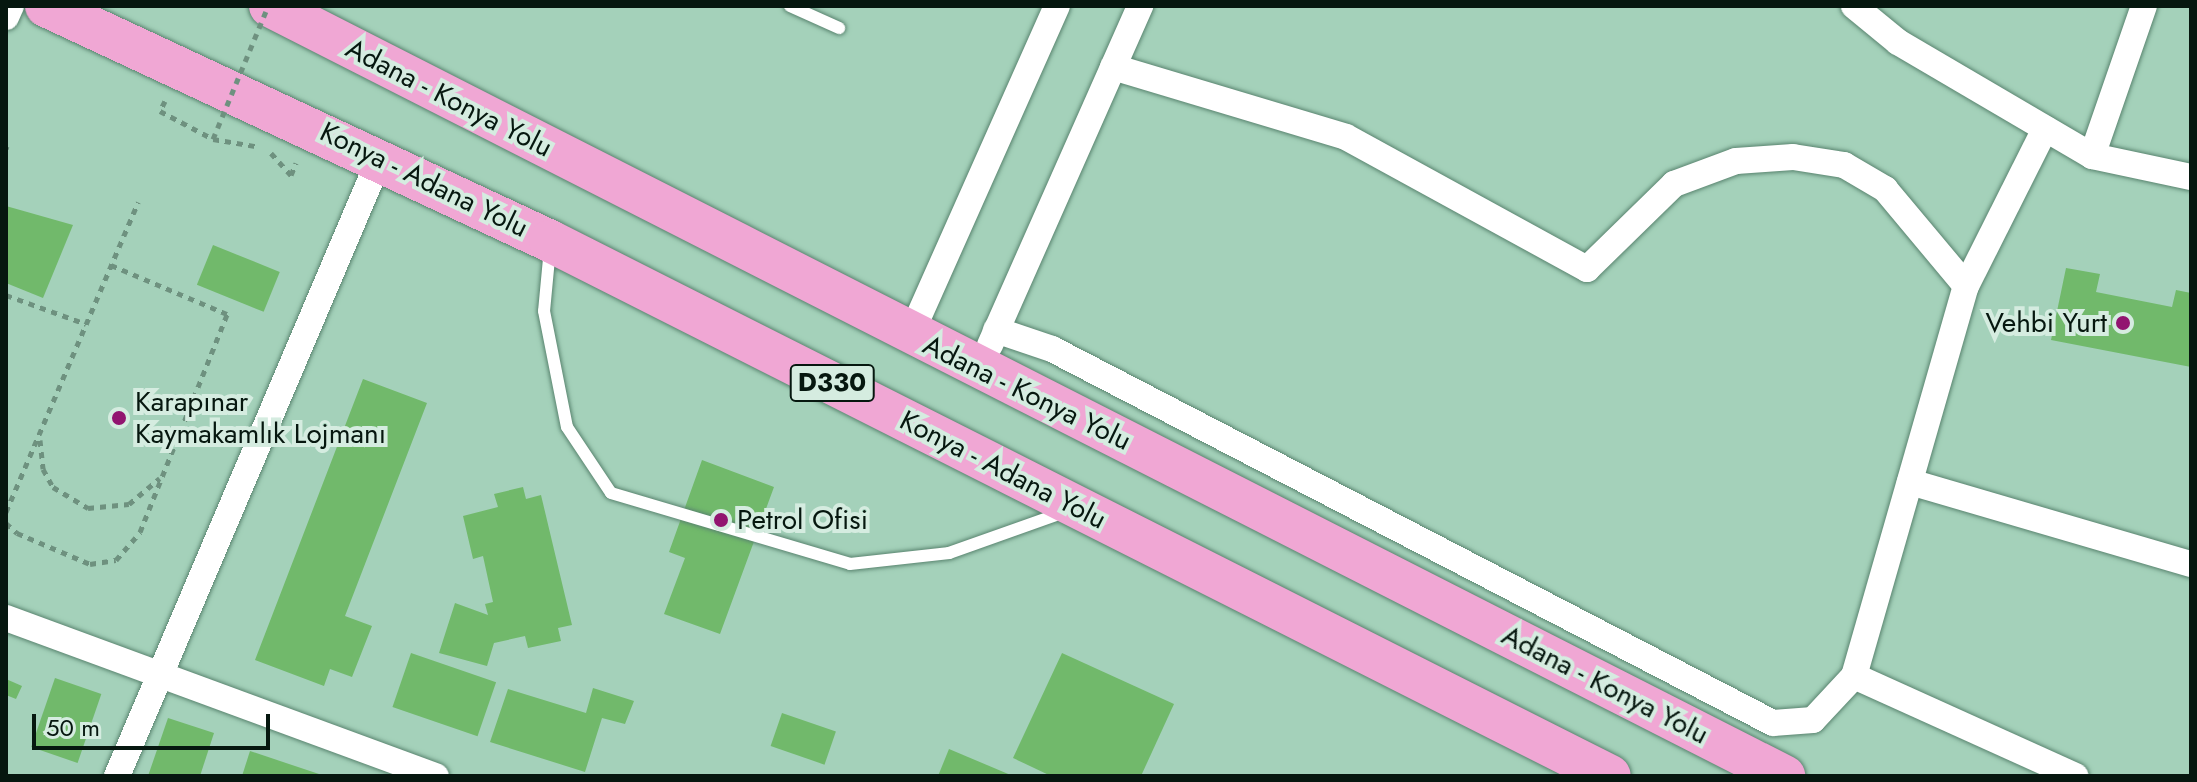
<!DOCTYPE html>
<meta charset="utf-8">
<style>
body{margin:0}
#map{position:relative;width:2197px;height:782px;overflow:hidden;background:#a4d1ba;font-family:Jost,sans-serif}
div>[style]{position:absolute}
.building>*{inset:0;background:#71b96b;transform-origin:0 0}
.path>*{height:5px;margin-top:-2.5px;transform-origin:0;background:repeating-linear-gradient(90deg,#6e917f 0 6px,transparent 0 12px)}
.roads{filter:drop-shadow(0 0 2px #59846f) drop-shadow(0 0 2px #59846f)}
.service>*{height:12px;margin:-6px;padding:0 6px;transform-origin:6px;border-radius:6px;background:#fff}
.minor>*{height:26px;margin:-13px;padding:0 13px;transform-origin:13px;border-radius:13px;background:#fff}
.trunk>*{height:42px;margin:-21px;padding:0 21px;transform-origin:21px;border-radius:21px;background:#f0a7d4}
.path-bridge>*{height:5px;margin-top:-2.5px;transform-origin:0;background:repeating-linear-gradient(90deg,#6e917f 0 6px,transparent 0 12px)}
.dots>*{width:22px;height:22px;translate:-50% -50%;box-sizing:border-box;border:4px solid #d5ece0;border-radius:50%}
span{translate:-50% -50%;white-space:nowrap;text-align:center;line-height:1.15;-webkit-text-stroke:8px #d5ece0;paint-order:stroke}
.shield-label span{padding:2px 6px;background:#d5ece0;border:2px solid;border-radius:6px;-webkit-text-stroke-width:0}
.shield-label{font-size:26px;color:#06170f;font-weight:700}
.street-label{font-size:28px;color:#06170f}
.poi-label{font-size:28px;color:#06170f}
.right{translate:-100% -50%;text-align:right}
.left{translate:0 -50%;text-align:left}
.frame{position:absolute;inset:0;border:8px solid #06170f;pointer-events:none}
.scale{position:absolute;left:32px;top:714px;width:238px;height:36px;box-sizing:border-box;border:4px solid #06170f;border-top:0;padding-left:10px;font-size:24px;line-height:28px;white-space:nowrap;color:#06170f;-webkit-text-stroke:6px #d5ece0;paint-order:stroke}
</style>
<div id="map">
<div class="building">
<i style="clip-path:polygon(6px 206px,73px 225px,43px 298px,6px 283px)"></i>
<i style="left:213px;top:245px;width:72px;height:43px;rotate:22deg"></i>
<i style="clip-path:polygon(2066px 268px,2100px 274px,2096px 292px,2172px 307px,2176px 290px,2191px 293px,2191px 367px,2051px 340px)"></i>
<i style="clip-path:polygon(363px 379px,427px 403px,345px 616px,372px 626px,352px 677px,330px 669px,324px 686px,255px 660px)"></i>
<i style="clip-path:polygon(702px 460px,774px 487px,720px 634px,664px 614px,685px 558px,669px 552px)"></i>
<i style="clip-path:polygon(523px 487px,526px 499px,541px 495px,572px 625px,558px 628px,561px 641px,528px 648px,525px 636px,494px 643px,487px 666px,439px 653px,455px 603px,488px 615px,485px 604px,493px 602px,483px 556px,473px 559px,463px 516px,498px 507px,494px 494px)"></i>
<i style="left:411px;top:653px;width:90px;height:57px;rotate:19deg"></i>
<i style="clip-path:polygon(1062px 653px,1174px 704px,1141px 776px,1051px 776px,1013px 758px)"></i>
<i style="left:55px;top:678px;width:49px;height:73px;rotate:19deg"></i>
<i style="clip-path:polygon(6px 679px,22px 686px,16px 699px,6px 695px)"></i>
<i style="clip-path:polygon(593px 688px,634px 701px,625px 724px,602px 718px,585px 772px,490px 742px,508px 689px,586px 713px)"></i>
<i style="left:782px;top:713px;width:57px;height:35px;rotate:19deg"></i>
<i style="clip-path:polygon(168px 718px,214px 733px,200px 776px,148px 776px)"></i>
<i style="clip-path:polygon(949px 749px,1013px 776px,938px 776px)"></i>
<i style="clip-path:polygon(250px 751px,322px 775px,322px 776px,242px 776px)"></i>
</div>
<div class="path">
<i style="left:165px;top:101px;width:11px;rotate:117deg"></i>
<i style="left:160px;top:111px;width:60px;rotate:27.8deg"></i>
<i style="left:213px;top:139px;width:43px;rotate:9.5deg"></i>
<i style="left:6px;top:149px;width:3px;rotate:-72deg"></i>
<i style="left:271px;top:153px;width:30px;rotate:48deg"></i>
<i style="left:291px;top:175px;width:13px;rotate:-67deg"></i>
<i style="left:6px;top:295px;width:85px;rotate:19.9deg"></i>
<i style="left:40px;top:440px;width:29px;rotate:84deg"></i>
<i style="left:43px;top:469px;width:21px;rotate:61deg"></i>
<i style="left:53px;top:487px;width:41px;rotate:31deg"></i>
<i style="left:88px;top:508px;width:41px;rotate:-5.6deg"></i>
<i style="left:129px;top:504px;width:40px;rotate:-40deg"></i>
<i style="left:6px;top:512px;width:337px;rotate:-66.9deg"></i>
<i style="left:6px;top:523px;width:15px;rotate:42deg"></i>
<i style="left:17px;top:533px;width:79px;rotate:23deg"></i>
<i style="left:90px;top:564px;width:26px;rotate:-9deg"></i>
<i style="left:116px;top:560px;width:37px;rotate:-49deg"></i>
<i style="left:140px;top:532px;width:235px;rotate:-68.2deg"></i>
<i style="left:227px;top:314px;width:126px;rotate:-157.1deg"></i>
</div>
<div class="roads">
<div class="service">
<i style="left:790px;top:6px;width:54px;rotate:24.2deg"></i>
<i style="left:550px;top:248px;width:63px;rotate:95.4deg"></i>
<i style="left:544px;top:311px;width:118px;rotate:78.8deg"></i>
<i style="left:567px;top:427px;width:79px;rotate:56.3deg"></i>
<i style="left:611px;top:493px;width:249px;rotate:16.5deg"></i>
<i style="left:850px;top:564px;width:100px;rotate:-6.3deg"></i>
<i style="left:949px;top:553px;width:120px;rotate:-19.5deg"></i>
</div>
<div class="minor">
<i style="left:1854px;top:6px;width:57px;rotate:39.3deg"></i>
<i style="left:1898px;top:42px;width:225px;rotate:30.4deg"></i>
<i style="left:2092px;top:156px;width:101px;rotate:12deg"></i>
<i style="left:6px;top:17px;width:12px;rotate:-66deg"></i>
<i style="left:1113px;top:67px;width:243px;rotate:16.7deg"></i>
<i style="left:1346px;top:137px;width:275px;rotate:28.7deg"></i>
<i style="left:1587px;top:269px;width:122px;rotate:-44.3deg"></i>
<i style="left:1674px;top:184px;width:66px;rotate:-20.4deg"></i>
<i style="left:1736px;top:161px;width:57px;rotate:-4deg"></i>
<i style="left:1793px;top:157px;width:52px;rotate:8.9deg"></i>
<i style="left:1844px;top:165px;width:48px;rotate:30.3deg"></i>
<i style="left:1885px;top:189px;width:126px;rotate:50.1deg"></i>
<i style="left:2092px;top:156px;width:159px;rotate:-70.9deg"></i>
<i style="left:996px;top:330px;width:59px;rotate:18.7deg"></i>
<i style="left:1052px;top:349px;width:812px;rotate:27.42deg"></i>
<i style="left:1773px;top:723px;width:40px;rotate:-4.3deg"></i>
<i style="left:1813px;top:720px;width:60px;rotate:-47deg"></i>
<i style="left:1854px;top:676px;width:406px;rotate:-74deg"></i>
<i style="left:1966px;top:286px;width:176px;rotate:-63.3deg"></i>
<i style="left:910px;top:336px;width:361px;rotate:-66deg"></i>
<i style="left:990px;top:345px;width:371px;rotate:-66.1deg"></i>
<i style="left:1910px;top:482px;width:293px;rotate:16.3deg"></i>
<i style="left:6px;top:618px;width:458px;rotate:20.2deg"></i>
<i style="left:1854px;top:676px;width:243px;rotate:24.3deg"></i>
<i style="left:117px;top:776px;width:672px;rotate:-66.95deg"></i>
</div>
<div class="trunk">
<i style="left:46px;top:6px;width:556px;rotate:25deg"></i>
<i style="left:550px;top:241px;width:1187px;rotate:26.78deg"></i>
<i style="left:270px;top:6px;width:1699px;rotate:26.96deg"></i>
</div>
</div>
<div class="path-bridge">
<i style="left:213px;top:139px;width:144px;rotate:-67.5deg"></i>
</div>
<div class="dots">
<i style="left:2123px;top:323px;background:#921570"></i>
<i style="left:119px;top:418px;background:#921570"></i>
<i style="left:721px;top:520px;background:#921570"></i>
</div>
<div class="shield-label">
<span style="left:832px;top:383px">D330</span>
</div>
<div class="street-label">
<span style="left:449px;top:98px;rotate:27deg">Adana - Konya Yolu</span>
<span style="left:424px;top:180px;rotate:26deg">Konya - Adana Yolu</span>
<span style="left:1027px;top:393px;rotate:26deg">Adana - Konya Yolu</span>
<span style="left:1003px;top:470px;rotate:27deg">Konya - Adana Yolu</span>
<span style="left:1605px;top:685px;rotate:27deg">Adana - Konya Yolu</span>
</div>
<div class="poi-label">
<span class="right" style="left:2107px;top:323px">Vehbi Yurt</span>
<span class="left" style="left:135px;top:418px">Karapınar<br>Kaymakamlık Lojmanı</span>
<span class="left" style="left:737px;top:520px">Petrol Ofisi</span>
</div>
<div class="frame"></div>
<div class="scale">50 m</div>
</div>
